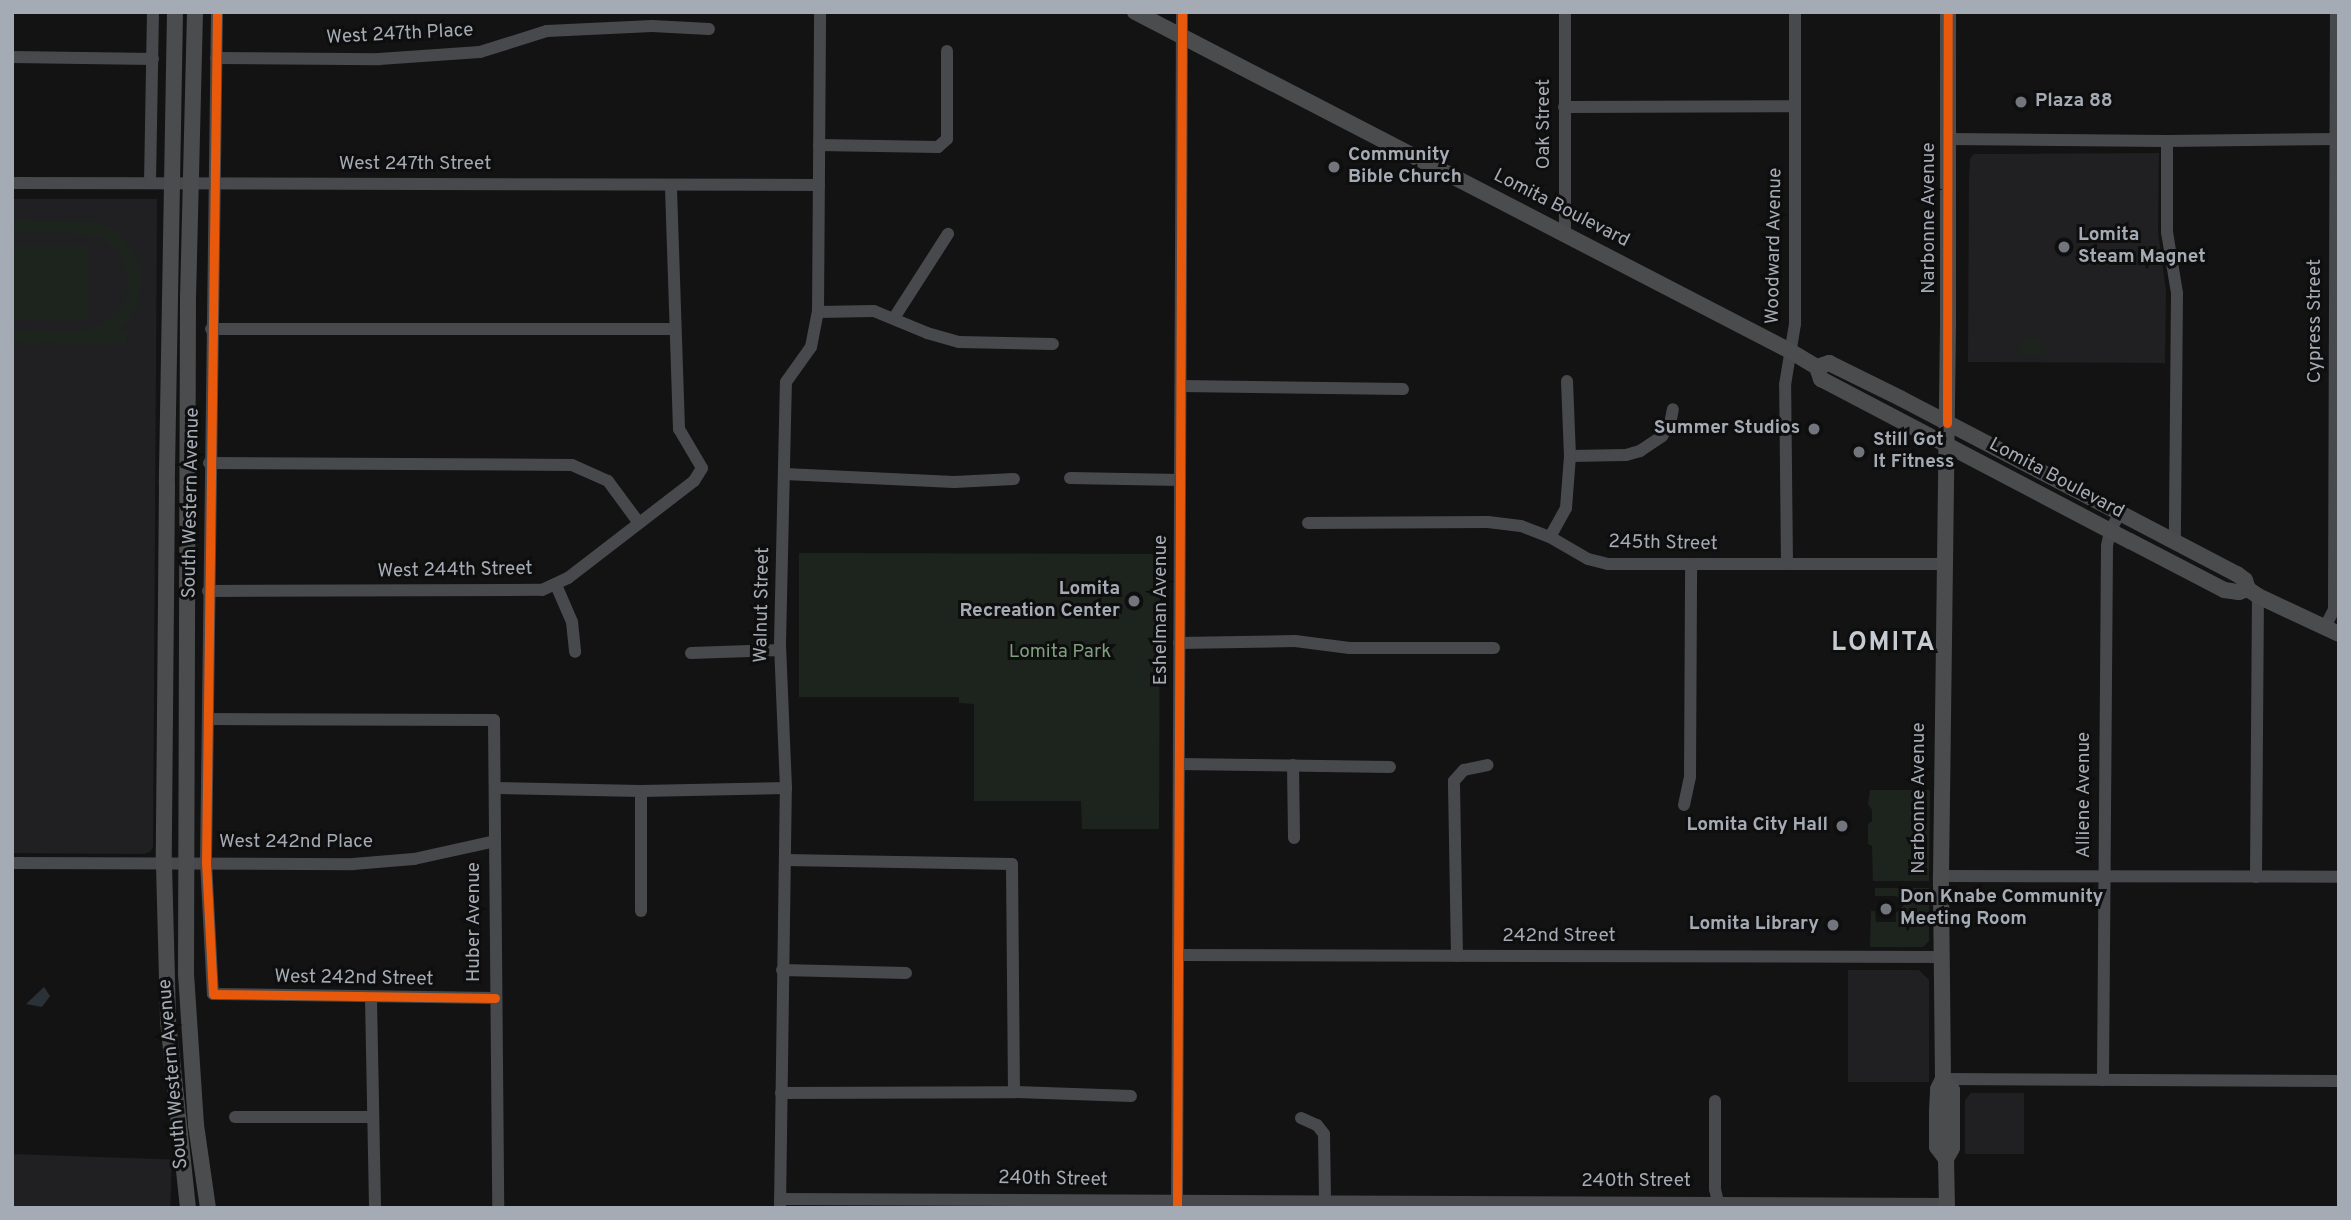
<!DOCTYPE html>
<style>
body{margin:0}
#map{position:relative;width:2351px;height:1220px;overflow:hidden;background:#131314;font-family:Overpass,sans-serif}
div>[style]{position:absolute}
.built>*{inset:0;background:#202022;transform-origin:0 0}
.green>*{inset:0;background:#1d241e;transform-origin:0 0}
.water>*{inset:0;background:#2a3237}
.minor>*{height:12px;margin:-6px;padding:0 6px;transform-origin:6px;border-radius:6px;background:#48494c}
.major>*{height:16px;margin:-8px;padding:0 8px;transform-origin:8px;border-radius:8px;background:#4a4c4e}
.cycleway>*{height:9px;margin:-4.5px;padding:0 4.5px;transform-origin:4.5px;border-radius:4.5px;background:#e8590c}
.dots>*{width:19px;height:19px;translate:-50% -50%;box-sizing:border-box;border:4px solid #0e0e0f;border-radius:50%}
span{translate:-50% -50%;white-space:nowrap;text-align:center;line-height:1.15;-webkit-text-stroke:6px #0e0e0f;paint-order:stroke}
.street-label{font-size:19px;color:#a5abb4}
.poi-label{font-size:19px;color:#a5abb4;font-weight:700}
.left{translate:0 -50%;text-align:left}
.right{translate:-100% -50%;text-align:right}
.park-label{font-size:19px;color:#7e9f7c}
.district-label{font-size:26px;color:#c6cad1;font-weight:700;letter-spacing:2px}
.frame{position:absolute;inset:0;border:14px solid #a5abb4;pointer-events:none}
</style>
<div id="map">
<div class="built">
<i style="clip-path:polygon(2159px 153px,2158px 232px,2166px 291px,2165px 363px,1968px 362px,1969px 178px,1970px 159px,1974px 154px)"></i>
<i style="clip-path:polygon(12px 199px,157px 199px,153px 847px,150px 852px,143px 854px,12px 853px)"></i>
<i style="clip-path:polygon(1848px 970px,1919px 970px,1929px 980px,1929px 1082px,1848px 1082px)"></i>
<i style="clip-path:polygon(1971px 1093px,2024px 1093px,2024px 1154px,1965px 1154px,1965px 1100px)"></i>
<i style="left:12px;top:1154px;width:160px;height:54px;rotate:2deg"></i>
</div>
<div class="green">
<i style="clip-path:polygon(12px 220px,90px 221px,109px 227px,124px 239px,139px 263px,142px 282px,135px 311px,119px 330px,127px 331px,126px 344px,12px 343px,12px 330px,80px 331px,102px 325px,123px 305px,129px 282px,120px 254px,103px 239px,81px 234px,12px 233px)"></i>
<i style="left:12px;top:245px;width:76px;height:74px"></i>
<i style="left:2022px;top:339px;width:20px;height:16px;rotate:3deg"></i>
<i style="clip-path:polygon(799px 553px,1160px 554px,1159px 829px,1082px 829px,1081px 801px,974px 801px,974px 704px,959px 703px,959px 697px,799px 697px)"></i>
<i style="clip-path:polygon(1870px 790px,1930px 790px,1929px 881px,1873px 881px,1872px 846px,1868px 844px,1868px 824px,1872px 821px,1872px 810px,1868px 804px)"></i>
<i style="clip-path:polygon(1875px 888px,1929px 888px,1929px 941px,1923px 947px,1870px 947px,1871px 911px,1875px 911px,1876px 922px,1896px 922px,1896px 913px,1905px 904px,1896px 896px,1875px 896px)"></i>
</div>
<div class="water">
<i style="clip-path:polygon(44px 987px,50px 996px,42px 1007px,26px 1004px)"></i>
</div>
<div class="minor">
<i style="left:217px;top:12px;width:850px;rotate:90.74deg"></i>
<i style="left:206px;top:862px;width:132px;rotate:87deg"></i>
<i style="left:213px;top:994px;width:282px;rotate:0.8deg"></i>
<i style="left:1565px;top:12px;width:223px;rotate:90deg"></i>
<i style="left:12px;top:57px;width:141px;rotate:0.8deg"></i>
<i style="left:216px;top:58px;width:163px;rotate:0.4deg"></i>
<i style="left:379px;top:59px;width:101px;rotate:-4deg"></i>
<i style="left:480px;top:52px;width:70px;rotate:-17.4deg"></i>
<i style="left:547px;top:31px;width:105px;rotate:-2.7deg"></i>
<i style="left:652px;top:26px;width:57px;rotate:3deg"></i>
<i style="left:1564px;top:107px;width:231px;rotate:-0.2deg"></i>
<i style="left:1948px;top:139px;width:219px;rotate:0.5deg"></i>
<i style="left:2167px;top:141px;width:172px;rotate:-0.7deg"></i>
<i style="left:2167px;top:141px;width:91px;rotate:90deg"></i>
<i style="left:2167px;top:232px;width:62px;rotate:80.7deg"></i>
<i style="left:2177px;top:293px;width:249px;rotate:90.5deg"></i>
<i style="left:819px;top:145px;width:119px;rotate:1deg"></i>
<i style="left:938px;top:147px;width:12px;rotate:-42deg"></i>
<i style="left:947px;top:139px;width:88px;rotate:-90deg"></i>
<i style="left:12px;top:183px;width:807px;rotate:0.14deg"></i>
<i style="left:150px;top:183px;width:171px;rotate:-89deg"></i>
<i style="left:818px;top:312px;width:56px;rotate:-1deg"></i>
<i style="left:874px;top:311px;width:57px;rotate:22.5deg"></i>
<i style="left:927px;top:333px;width:33px;rotate:16deg"></i>
<i style="left:959px;top:342px;width:94px;rotate:1.2deg"></i>
<i style="left:894px;top:318px;width:100px;rotate:-57.3deg"></i>
<i style="left:211px;top:329px;width:464px"></i>
<i style="left:1181px;top:386px;width:222px;rotate:0.8deg"></i>
<i style="left:1570px;top:456px;width:56px;rotate:-1deg"></i>
<i style="left:1626px;top:455px;width:15px;rotate:-16deg"></i>
<i style="left:1640px;top:451px;width:27px;rotate:-34deg"></i>
<i style="left:1662px;top:436px;width:14px;rotate:-56deg"></i>
<i style="left:1670px;top:424px;width:15px;rotate:-79deg"></i>
<i style="left:209px;top:463px;width:363px;rotate:0.3deg"></i>
<i style="left:572px;top:465px;width:39px;rotate:24deg"></i>
<i style="left:608px;top:481px;width:52px;rotate:53.6deg"></i>
<i style="left:785px;top:474px;width:169px;rotate:2.7deg"></i>
<i style="left:954px;top:482px;width:60px;rotate:-2.9deg"></i>
<i style="left:1070px;top:478px;width:110px;rotate:1deg"></i>
<i style="left:1308px;top:523px;width:180px;rotate:-0.3deg"></i>
<i style="left:1488px;top:522px;width:33px;rotate:7deg"></i>
<i style="left:1521px;top:526px;width:31px;rotate:21deg"></i>
<i style="left:1550px;top:537px;width:44px;rotate:30.1deg"></i>
<i style="left:1588px;top:559px;width:21px;rotate:14deg"></i>
<i style="left:1608px;top:564px;width:335px"></i>
<i style="left:1550px;top:537px;width:33px;rotate:-61deg"></i>
<i style="left:1566px;top:508px;width:52px;rotate:-85.6deg"></i>
<i style="left:1570px;top:456px;width:75px;rotate:-92.3deg"></i>
<i style="left:1787px;top:564px;width:179px;rotate:-90.6deg"></i>
<i style="left:1785px;top:385px;width:62px;rotate:-80.7deg"></i>
<i style="left:1795px;top:324px;width:312px;rotate:-90deg"></i>
<i style="left:556px;top:585px;width:40px;rotate:66.6deg"></i>
<i style="left:572px;top:622px;width:30px;rotate:84deg"></i>
<i style="left:208px;top:591px;width:334px;rotate:-0.2deg"></i>
<i style="left:542px;top:590px;width:29px;rotate:-25deg"></i>
<i style="left:568px;top:578px;width:159px;rotate:-37.6deg"></i>
<i style="left:694px;top:481px;width:15px;rotate:-58deg"></i>
<i style="left:702px;top:468px;width:45px;rotate:-120.5deg"></i>
<i style="left:679px;top:429px;width:243px;rotate:-91.9deg"></i>
<i style="left:2325px;top:627px;width:20px;rotate:-63deg"></i>
<i style="left:2334px;top:609px;width:597px;rotate:-89.81deg"></i>
<i style="left:1179px;top:643px;width:116px;rotate:-1deg"></i>
<i style="left:1295px;top:641px;width:55px;rotate:7.3deg"></i>
<i style="left:1350px;top:648px;width:144px"></i>
<i style="left:691px;top:653px;width:89px;rotate:-1.9deg"></i>
<i style="left:208px;top:719px;width:286px;rotate:0.2deg"></i>
<i style="left:494px;top:720px;width:488px;rotate:89.5deg"></i>
<i style="left:1179px;top:764px;width:211px;rotate:0.8deg"></i>
<i style="left:1293px;top:765px;width:73px;rotate:89.2deg"></i>
<i style="left:495px;top:788px;width:146px;rotate:1.2deg"></i>
<i style="left:641px;top:791px;width:145px;rotate:-1.2deg"></i>
<i style="left:641px;top:791px;width:120px;rotate:90deg"></i>
<i style="left:1684px;top:805px;width:29px;rotate:-78deg"></i>
<i style="left:1690px;top:777px;width:213px;rotate:-89.7deg"></i>
<i style="left:785px;top:860px;width:227px;rotate:1deg"></i>
<i style="left:1012px;top:864px;width:228px;rotate:89.5deg"></i>
<i style="left:12px;top:863px;width:341px;rotate:0.2deg"></i>
<i style="left:353px;top:864px;width:61px;rotate:-4.7deg"></i>
<i style="left:414px;top:859px;width:83px;rotate:-12.5deg"></i>
<i style="left:1941px;top:876px;width:398px;rotate:0.1deg"></i>
<i style="left:2256px;top:877px;width:281px;rotate:-89.6deg"></i>
<i style="left:1178px;top:955px;width:763px;rotate:0.15deg"></i>
<i style="left:1457px;top:956px;width:175px;rotate:-91deg"></i>
<i style="left:1454px;top:781px;width:15px;rotate:-48deg"></i>
<i style="left:1464px;top:770px;width:24px;rotate:-12deg"></i>
<i style="left:782px;top:970px;width:124px;rotate:1.4deg"></i>
<i style="left:371px;top:998px;width:210px;rotate:88.9deg"></i>
<i style="left:1943px;top:1079px;width:396px;rotate:0.3deg"></i>
<i style="left:2103px;top:1080px;width:534px;rotate:-89.57deg"></i>
<i style="left:2107px;top:546px;width:15px;rotate:-79deg"></i>
<i style="left:2110px;top:531px;width:21px;rotate:-61deg"></i>
<i style="left:781px;top:1093px;width:233px;rotate:-0.2deg"></i>
<i style="left:1014px;top:1092px;width:117px;rotate:2deg"></i>
<i style="left:1715px;top:1101px;width:88px;rotate:90deg"></i>
<i style="left:1715px;top:1189px;width:18px;rotate:77deg"></i>
<i style="left:235px;top:1117px;width:136px"></i>
<i style="left:1301px;top:1118px;width:17px;rotate:24deg"></i>
<i style="left:1317px;top:1125px;width:11px;rotate:52deg"></i>
<i style="left:1324px;top:1134px;width:67px;rotate:89.1deg"></i>
<i style="left:780px;top:1199px;width:1167px;rotate:0.25deg"></i>
<i style="left:780px;top:1208px;width:420px;rotate:-89.2deg"></i>
<i style="left:786px;top:788px;width:145px;rotate:-92.4deg"></i>
<i style="left:780px;top:643px;width:261px;rotate:-88.7deg"></i>
<i style="left:786px;top:382px;width:43px;rotate:-54.5deg"></i>
<i style="left:811px;top:347px;width:36px;rotate:-79deg"></i>
<i style="left:818px;top:312px;width:300px;rotate:-89.6deg"></i>
<i style="left:1177px;top:1208px;width:1196px;rotate:-89.76deg"></i>
</div>
<div class="major">
<i style="left:175px;top:12px;width:472px;rotate:91deg"></i>
<i style="left:167px;top:484px;width:381px;rotate:90.5deg"></i>
<i style="left:164px;top:865px;width:156px;rotate:88.5deg"></i>
<i style="left:168px;top:1021px;width:188px;rotate:83.9deg"></i>
<i style="left:195px;top:12px;width:283px;rotate:91.4deg"></i>
<i style="left:188px;top:295px;width:679px;rotate:90.17deg"></i>
<i style="left:186px;top:974px;width:151px;rotate:86.2deg"></i>
<i style="left:196px;top:1125px;width:84px;rotate:81.8deg"></i>
<i style="left:1135px;top:12px;width:738px;rotate:27.36deg"></i>
<i style="left:1790px;top:351px;width:31px;rotate:31deg"></i>
<i style="left:1817px;top:367px;width:13px;rotate:72deg"></i>
<i style="left:1821px;top:379px;width:349px;rotate:27.7deg"></i>
<i style="left:2130px;top:541px;width:106px;rotate:27.5deg"></i>
<i style="left:2224px;top:590px;width:15px;rotate:8deg"></i>
<i style="left:2239px;top:592px;width:9px;rotate:-18deg"></i>
<i style="left:1817px;top:367px;width:13px;rotate:-18deg"></i>
<i style="left:1829px;top:363px;width:79px;rotate:26.2deg"></i>
<i style="left:1900px;top:398px;width:380px;rotate:27.6deg"></i>
<i style="left:2237px;top:574px;width:10px;rotate:37deg"></i>
<i style="left:2245px;top:580px;width:9px;rotate:72deg"></i>
<i style="left:2248px;top:589px;width:12px;rotate:35deg"></i>
<i style="left:2258px;top:596px;width:89px;rotate:25.1deg"></i>
<i style="left:1943px;top:1079px;width:14px;rotate:51deg"></i>
<i style="left:1952px;top:1090px;width:58px;rotate:90deg"></i>
<i style="left:1952px;top:1148px;width:13px;rotate:119deg"></i>
<i style="left:1946px;top:1159px;width:49px;rotate:88.8deg"></i>
<i style="left:1946px;top:1159px;width:15px;rotate:-127deg"></i>
<i style="left:1937px;top:1147px;width:36px;rotate:-90deg"></i>
<i style="left:1937px;top:1111px;width:22px;rotate:-87deg"></i>
<i style="left:1938px;top:1089px;width:11px;rotate:-63deg"></i>
<i style="left:1943px;top:1079px;width:203px;rotate:-90.6deg"></i>
<i style="left:1941px;top:876px;width:550px;rotate:-89.27deg"></i>
<i style="left:1948px;top:326px;width:314px;rotate:-90deg"></i>
</div>
<div class="cycleway">
<i style="left:217px;top:12px;width:850px;rotate:90.74deg"></i>
<i style="left:206px;top:862px;width:132px;rotate:87deg"></i>
<i style="left:213px;top:994px;width:282px;rotate:0.8deg"></i>
<i style="left:1947px;top:423px;width:411px;rotate:-89.9deg"></i>
<i style="left:1177px;top:1208px;width:1196px;rotate:-89.76deg"></i>
</div>
<div class="dots">
<i style="left:2021px;top:102px;background:#72767c"></i>
<i style="left:1334px;top:167px;background:#72767c"></i>
<i style="left:2064px;top:247px;background:#72767c"></i>
<i style="left:1814px;top:429px;background:#72767c"></i>
<i style="left:1859px;top:452px;background:#72767c"></i>
<i style="left:1134px;top:601px;background:#72767c"></i>
<i style="left:1842px;top:826px;background:#72767c"></i>
<i style="left:1886px;top:909px;background:#72767c"></i>
<i style="left:1833px;top:925px;background:#72767c"></i>
</div>
<div class="street-label">
<span style="left:400px;top:35px;rotate:-3deg">West 247th Place</span>
<span style="left:1545px;top:124px;rotate:-90deg">Oak Street</span>
<span style="left:415px;top:165px">West 247th Street</span>
<span style="left:1561px;top:209px;rotate:27deg">Lomita Boulevard</span>
<span style="left:1930px;top:218px;rotate:-90deg">Narbonne Avenue</span>
<span style="left:1775px;top:246px;rotate:-89deg">Woodward Avenue</span>
<span style="left:2316px;top:321px;rotate:-90deg">Cypress Street</span>
<span style="left:2056px;top:479px;rotate:28deg">Lomita Boulevard</span>
<span style="left:192px;top:503px;rotate:-89deg">South Western Avenue</span>
<span style="left:1663px;top:544px;rotate:1deg">245th Street</span>
<span style="left:455px;top:571px;rotate:-1deg">West 244th Street</span>
<span style="left:763px;top:605px;rotate:-89deg">Walnut Street</span>
<span style="left:1162px;top:610px;rotate:-90deg">Eshelman Avenue</span>
<span style="left:2085px;top:795px;rotate:-90deg">Alliene Avenue</span>
<span style="left:1920px;top:798px;rotate:-90deg">Narbonne Avenue</span>
<span style="left:296px;top:843px">West 242nd Place</span>
<span style="left:475px;top:922px;rotate:-90deg">Huber Avenue</span>
<span style="left:1559px;top:937px">242nd Street</span>
<span style="left:354px;top:979px;rotate:1deg">West 242nd Street</span>
<span style="left:174px;top:1074px;rotate:-95deg">South Western Avenue</span>
<span style="left:1053px;top:1180px;rotate:1deg">240th Street</span>
<span style="left:1636px;top:1182px">240th Street</span>
</div>
<div class="poi-label">
<span class="left" style="left:2035px;top:102px">Plaza 88</span>
<span class="left" style="left:1348px;top:167px">Community<br>Bible Church</span>
<span class="left" style="left:2078px;top:247px">Lomita<br>Steam Magnet</span>
<span class="right" style="left:1800px;top:429px">Summer Studios</span>
<span class="left" style="left:1873px;top:452px">Still Got<br>It Fitness</span>
<span class="right" style="left:1120px;top:601px">Lomita<br>Recreation Center</span>
<span class="right" style="left:1828px;top:826px">Lomita City Hall</span>
<span class="left" style="left:1900px;top:909px">Don Knabe Community<br>Meeting Room</span>
<span class="right" style="left:1819px;top:925px">Lomita Library</span>
</div>
<div class="park-label">
<span style="left:1060px;top:653px">Lomita Park</span>
</div>
<div class="district-label">
<span style="left:1884px;top:644px">LOMITA</span>
</div>
<div class="frame"></div>
</div>
